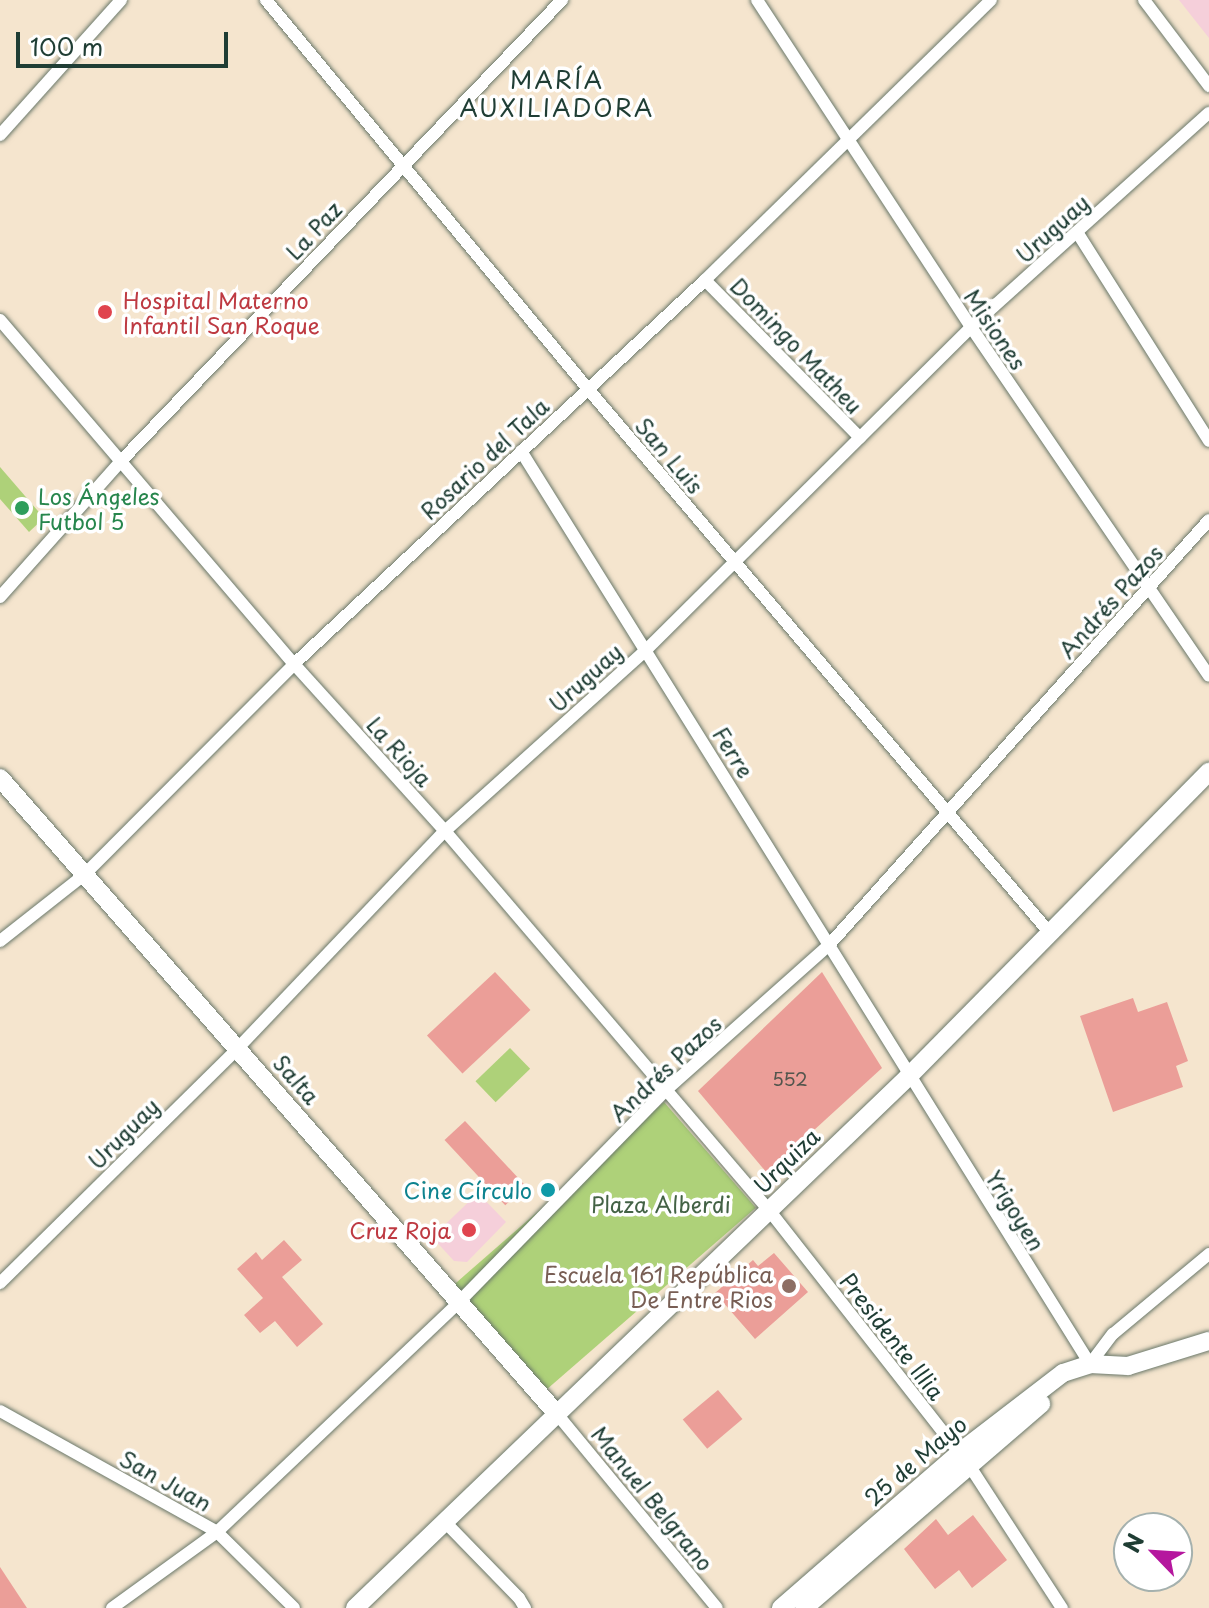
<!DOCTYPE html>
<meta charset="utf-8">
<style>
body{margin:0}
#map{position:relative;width:1209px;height:1608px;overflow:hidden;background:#f5e5ce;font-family:"Playpen Sans",sans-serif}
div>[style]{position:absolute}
.built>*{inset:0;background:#f5cfda}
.green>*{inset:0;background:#aed179;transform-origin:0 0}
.building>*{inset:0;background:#eb9e98;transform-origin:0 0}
.roads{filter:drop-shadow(0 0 2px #6a786a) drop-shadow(0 0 2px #6a786a)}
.street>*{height:12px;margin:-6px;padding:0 6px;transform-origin:6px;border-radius:6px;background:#fff}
.secondary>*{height:18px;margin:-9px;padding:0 9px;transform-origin:9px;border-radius:9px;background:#fff}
.dots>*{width:22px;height:22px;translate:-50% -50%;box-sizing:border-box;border:4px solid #fff;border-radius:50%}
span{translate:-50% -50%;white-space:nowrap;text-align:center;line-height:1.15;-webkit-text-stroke:7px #fff;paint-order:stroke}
.number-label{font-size:18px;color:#52554d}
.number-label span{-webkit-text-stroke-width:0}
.street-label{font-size:22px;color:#1f3d34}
.health-label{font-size:22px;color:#be3a42}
.left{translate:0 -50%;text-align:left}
.right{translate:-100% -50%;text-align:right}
.leisure-label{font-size:22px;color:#27864d}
.culture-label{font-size:22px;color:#0d838f}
.park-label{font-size:22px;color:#436245}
.education-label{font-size:22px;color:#785e54}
.neighbourhood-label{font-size:24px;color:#1f3d34;letter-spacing:2px}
.north{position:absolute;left:1113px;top:1512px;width:80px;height:80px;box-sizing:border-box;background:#fff;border:2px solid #a5b1ae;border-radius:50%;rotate:295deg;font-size:22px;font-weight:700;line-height:32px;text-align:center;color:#1f3d34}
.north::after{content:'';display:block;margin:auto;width:28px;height:36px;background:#b5179e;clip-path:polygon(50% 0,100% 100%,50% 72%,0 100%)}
.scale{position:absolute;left:16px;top:32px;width:212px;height:36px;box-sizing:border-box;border:4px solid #1f3d34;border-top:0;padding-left:10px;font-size:24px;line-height:28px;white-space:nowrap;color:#1f3d34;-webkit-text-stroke:6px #fff;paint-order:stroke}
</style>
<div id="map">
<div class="built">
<i style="clip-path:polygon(1179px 0,1209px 0,1209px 38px)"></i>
<i style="clip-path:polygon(478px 1193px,506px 1222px,467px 1262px,454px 1261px,432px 1237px)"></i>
</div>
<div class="green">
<i style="clip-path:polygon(0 467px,44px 518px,29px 532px,0 499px)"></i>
<i style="left:510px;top:1048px;width:29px;height:48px;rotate:46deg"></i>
<i style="left:664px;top:1102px;width:140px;height:278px;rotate:49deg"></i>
</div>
<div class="building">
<i style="left:495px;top:972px;width:52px;height:93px;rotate:47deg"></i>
<i style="clip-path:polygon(822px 972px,882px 1068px,767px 1173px,698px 1091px)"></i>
<i style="clip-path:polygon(1133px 998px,1138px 1012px,1167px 1002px,1188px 1061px,1176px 1066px,1183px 1087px,1113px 1112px,1080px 1016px)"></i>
<i style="left:465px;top:1121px;width:89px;height:28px;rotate:47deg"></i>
<i style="clip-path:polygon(284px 1240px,302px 1260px,282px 1277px,323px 1324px,297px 1347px,275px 1321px,260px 1333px,244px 1315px,263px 1298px,237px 1269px,256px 1252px,262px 1260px)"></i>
<i style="clip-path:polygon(774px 1253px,808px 1292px,755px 1339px,715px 1293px,753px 1260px,758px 1266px)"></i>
<i style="left:718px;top:1390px;width:38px;height:46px;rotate:50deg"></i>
<i style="clip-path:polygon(973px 1515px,1007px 1560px,972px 1588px,959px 1570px,935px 1589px,904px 1549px,936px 1519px,948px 1535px)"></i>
<i style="clip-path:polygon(0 1567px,27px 1608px,0 1608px)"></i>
</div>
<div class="roads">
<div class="street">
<i style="left:266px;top:0;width:505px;rotate:50.38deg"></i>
<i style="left:588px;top:389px;width:712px;rotate:49.67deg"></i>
<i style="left:757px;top:0;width:391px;rotate:56.8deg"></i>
<i style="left:971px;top:327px;width:422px;rotate:55.7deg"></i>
<i style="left:1144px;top:0;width:108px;rotate:52.9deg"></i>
<i style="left:0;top:135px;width:181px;rotate:-48.1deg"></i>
<i style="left:1077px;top:232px;width:247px;rotate:57.7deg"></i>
<i style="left:705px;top:280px;width:221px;rotate:45.5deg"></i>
<i style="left:0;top:320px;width:453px;rotate:49.5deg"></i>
<i style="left:294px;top:664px;width:225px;rotate:47.9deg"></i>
<i style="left:445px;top:831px;width:499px;rotate:49.5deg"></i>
<i style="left:769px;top:1210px;width:324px;rotate:51.9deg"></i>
<i style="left:969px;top:1465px;width:171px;rotate:57deg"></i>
<i style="left:521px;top:451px;width:1076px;rotate:58.07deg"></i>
<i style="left:1090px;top:1364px;width:38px;rotate:-53deg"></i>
<i style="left:1113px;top:1334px;width:125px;rotate:-39.8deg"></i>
<i style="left:0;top:597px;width:182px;rotate:-48.3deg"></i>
<i style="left:121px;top:461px;width:638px;rotate:-46.27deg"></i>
<i style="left:0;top:941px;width:107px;rotate:-38.2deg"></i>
<i style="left:84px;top:875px;width:298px;rotate:-45.1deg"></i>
<i style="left:294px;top:664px;width:562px;rotate:-43.05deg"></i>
<i style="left:705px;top:280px;width:400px;rotate:-44.4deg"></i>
<i style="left:0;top:1283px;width:334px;rotate:-44.6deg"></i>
<i style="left:238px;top:1048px;width:300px;rotate:-46.4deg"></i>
<i style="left:445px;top:831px;width:272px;rotate:-42deg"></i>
<i style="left:647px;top:649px;width:457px;rotate:-44.8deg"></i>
<i style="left:971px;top:327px;width:320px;rotate:-42deg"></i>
<i style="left:0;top:1411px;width:248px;rotate:29.1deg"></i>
<i style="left:217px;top:1532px;width:108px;rotate:44.6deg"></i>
<i style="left:557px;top:1414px;width:251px;rotate:50.5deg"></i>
<i style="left:445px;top:1522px;width:106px;rotate:45.8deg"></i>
<i style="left:519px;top:1598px;width:12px;rotate:59deg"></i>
<i style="left:112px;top:1608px;width:130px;rotate:-35.9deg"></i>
<i style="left:217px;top:1532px;width:335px;rotate:-43.5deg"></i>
<i style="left:460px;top:1301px;width:293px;rotate:-45.7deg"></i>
<i style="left:665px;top:1091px;width:220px;rotate:-41.7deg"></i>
<i style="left:829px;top:945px;width:570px;rotate:-48.2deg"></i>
</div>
<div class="secondary">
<i style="left:0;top:778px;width:845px;rotate:48.79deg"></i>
<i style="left:355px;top:1608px;width:767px;rotate:-43.84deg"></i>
<i style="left:908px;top:1077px;width:429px;rotate:-45.4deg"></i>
<i style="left:781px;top:1608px;width:236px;rotate:-41deg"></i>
<i style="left:959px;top:1453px;width:131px;rotate:-37.6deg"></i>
<i style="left:1063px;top:1373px;width:28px;rotate:-18deg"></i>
<i style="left:1090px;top:1364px;width:38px;rotate:3deg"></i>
<i style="left:1128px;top:1366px;width:85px;rotate:-17.2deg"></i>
<i style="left:804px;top:1608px;width:313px;rotate:-40.7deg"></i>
</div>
</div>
<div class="dots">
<i style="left:105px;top:312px;background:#e0444e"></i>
<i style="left:22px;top:508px;background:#2e9e5b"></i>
<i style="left:548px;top:1190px;background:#0f9aa8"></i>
<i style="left:469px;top:1230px;background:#e0444e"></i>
<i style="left:789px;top:1286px;background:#8d6e63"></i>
</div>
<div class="number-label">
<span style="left:790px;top:1079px">552</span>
</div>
<div class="street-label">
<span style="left:1052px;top:228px;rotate:-42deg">Uruguay</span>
<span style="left:313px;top:230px;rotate:-47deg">La Paz</span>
<span style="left:996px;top:329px;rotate:56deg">Misiones</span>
<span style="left:797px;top:345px;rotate:46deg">Domingo Matheu</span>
<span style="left:670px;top:455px;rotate:50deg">San Luis</span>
<span style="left:484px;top:458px;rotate:-43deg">Rosario del Tala</span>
<span style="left:1110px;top:601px;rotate:-48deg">Andrés Pazos</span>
<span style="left:585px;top:677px;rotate:-42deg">Uruguay</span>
<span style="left:400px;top:751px;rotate:48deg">La Rioja</span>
<span style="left:734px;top:752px;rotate:58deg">Ferre</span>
<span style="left:665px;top:1068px;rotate:-43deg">Andrés Pazos</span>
<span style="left:297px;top:1079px;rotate:49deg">Salta</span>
<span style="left:123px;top:1133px;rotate:-45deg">Uruguay</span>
<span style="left:786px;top:1160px;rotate:-44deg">Urquiza</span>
<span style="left:1016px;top:1210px;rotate:58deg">Yrigoyen</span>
<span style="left:893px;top:1336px;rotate:52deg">Presidente Illia</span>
<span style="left:915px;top:1460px;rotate:-40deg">25 de Mayo</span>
<span style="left:166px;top:1480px;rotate:29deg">San Juan</span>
<span style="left:653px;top:1498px;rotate:51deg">Manuel Belgrano</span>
</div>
<div class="health-label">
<span class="left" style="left:123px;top:312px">Hospital Materno<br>Infantil San Roque</span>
<span class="right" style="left:451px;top:1230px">Cruz Roja</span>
</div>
<div class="leisure-label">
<span class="left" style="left:38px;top:508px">Los Ángeles<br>Futbol 5</span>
</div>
<div class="culture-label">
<span class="right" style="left:532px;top:1190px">Cine Círculo</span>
</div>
<div class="park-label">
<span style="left:661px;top:1204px">Plaza Alberdi</span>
</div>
<div class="education-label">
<span class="right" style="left:773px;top:1286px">Escuela 161 República<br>De Entre Rios</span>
</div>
<div class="neighbourhood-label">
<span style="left:557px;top:94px">MARÍA<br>AUXILIADORA</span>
</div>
<div class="north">N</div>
<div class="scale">100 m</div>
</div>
